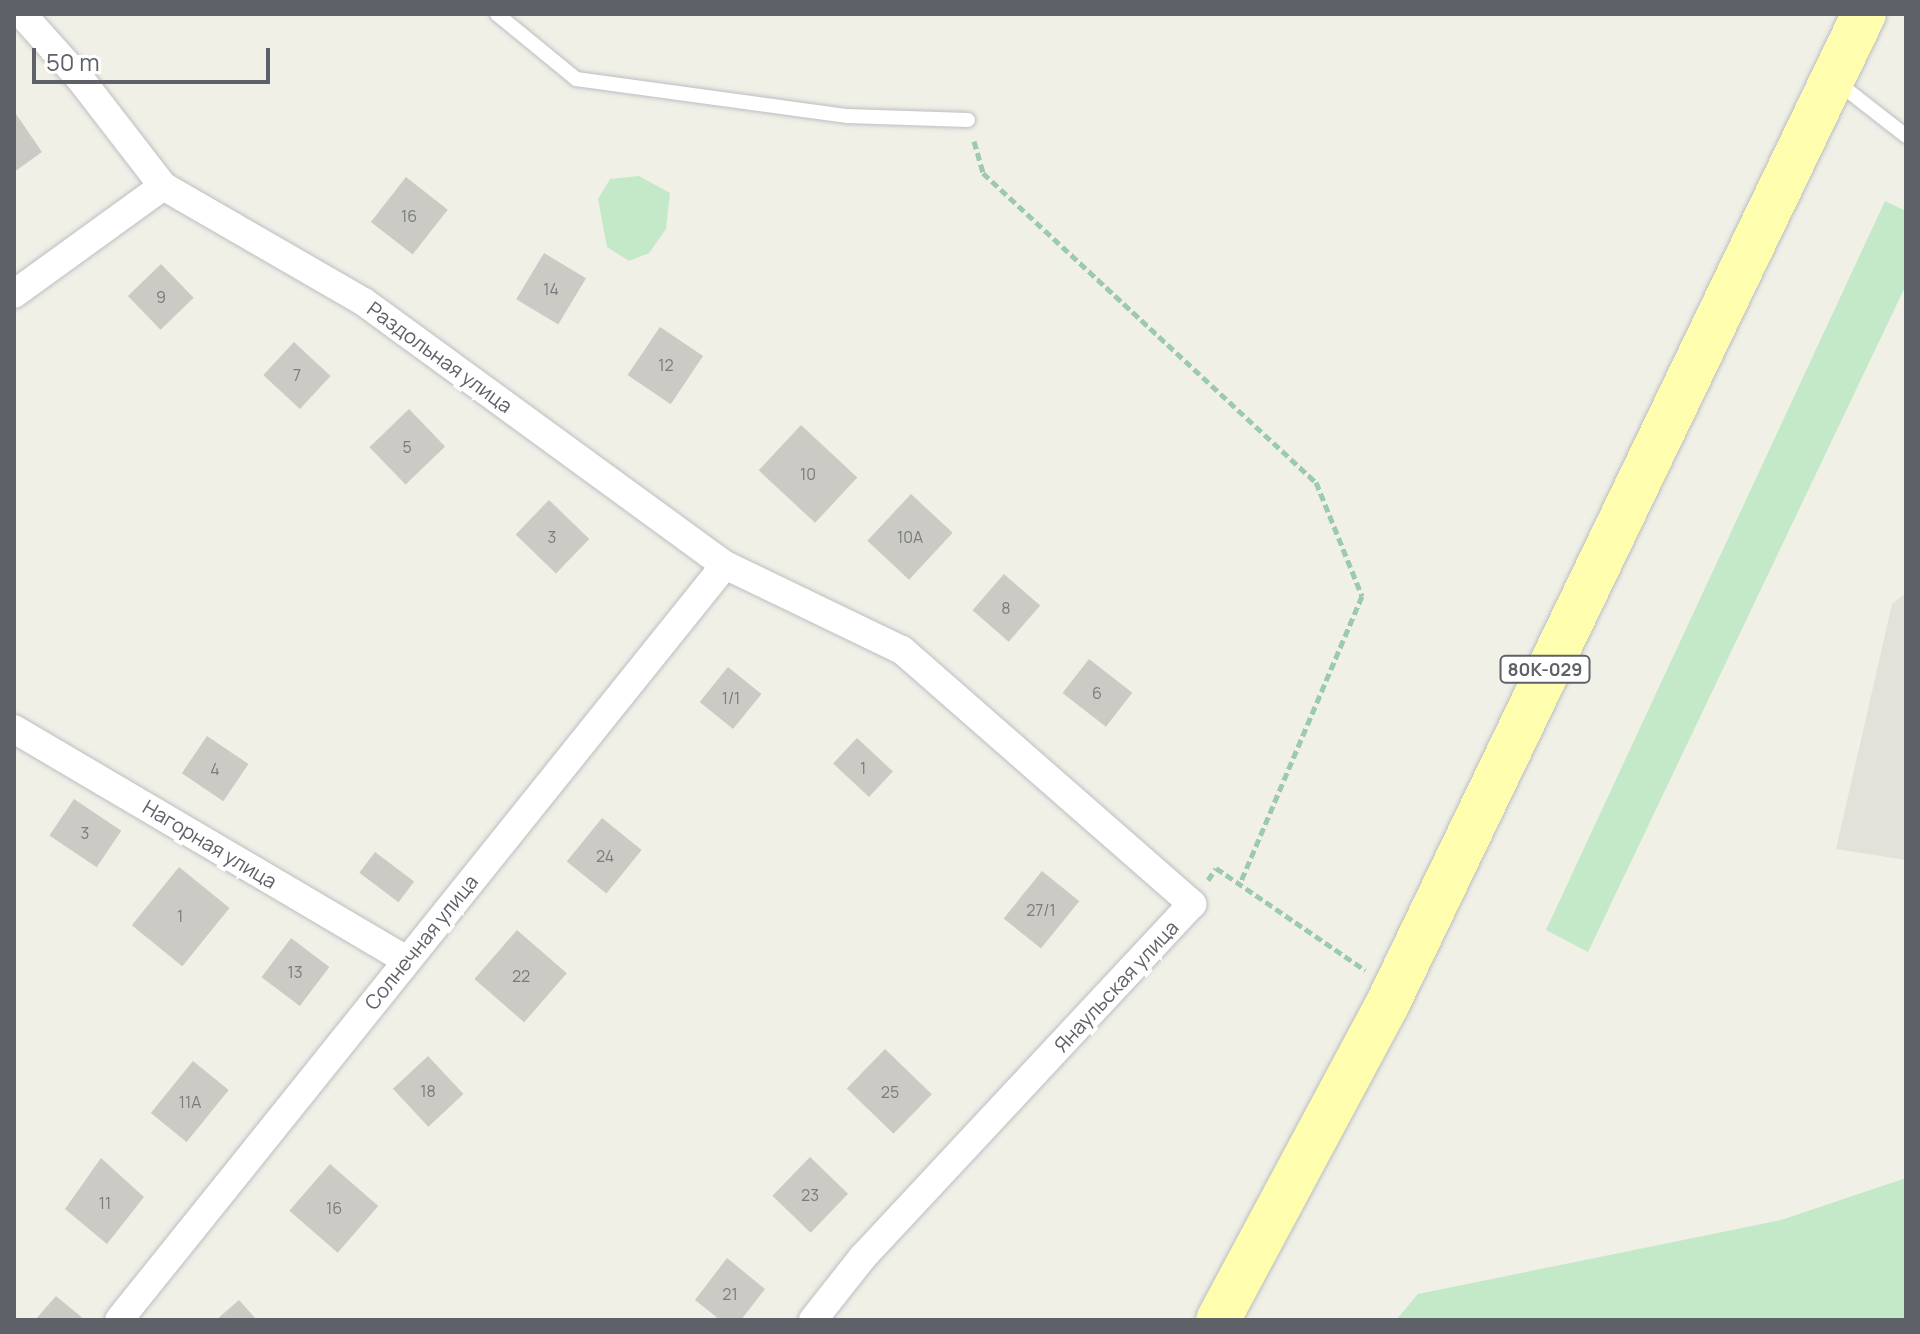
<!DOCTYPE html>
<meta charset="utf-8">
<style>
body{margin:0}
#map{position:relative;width:1920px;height:1334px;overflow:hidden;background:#f1f0e7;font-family:Manrope,sans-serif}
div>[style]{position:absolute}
.industrial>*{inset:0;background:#e2e2db}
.green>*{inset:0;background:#c3e9c8}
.building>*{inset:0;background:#cccac4;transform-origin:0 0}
.path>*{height:5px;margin-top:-2.5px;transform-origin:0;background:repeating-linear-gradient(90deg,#9ccaaf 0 8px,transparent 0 12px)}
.roads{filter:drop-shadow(0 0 2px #bbbec3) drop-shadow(0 0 2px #bbbec3)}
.lane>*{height:14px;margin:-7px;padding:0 7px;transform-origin:7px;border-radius:7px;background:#fff}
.street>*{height:28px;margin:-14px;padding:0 14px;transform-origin:14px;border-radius:14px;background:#fff}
.primary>*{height:44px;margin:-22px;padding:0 22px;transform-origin:22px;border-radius:22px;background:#fffdae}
span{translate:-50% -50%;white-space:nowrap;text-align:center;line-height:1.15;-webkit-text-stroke:8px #fff;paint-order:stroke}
.number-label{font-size:16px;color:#7a7b7f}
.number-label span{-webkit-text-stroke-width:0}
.shield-label span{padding:2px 6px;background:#fff;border:2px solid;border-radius:6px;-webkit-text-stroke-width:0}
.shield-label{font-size:18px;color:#5e6168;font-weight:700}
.street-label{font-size:20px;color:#5e6168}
.frame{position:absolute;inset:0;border:16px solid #5e6168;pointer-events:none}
.scale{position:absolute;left:32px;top:48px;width:238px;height:36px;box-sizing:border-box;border:4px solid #5e6168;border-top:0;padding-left:10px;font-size:24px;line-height:28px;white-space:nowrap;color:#5e6168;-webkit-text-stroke:6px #fff;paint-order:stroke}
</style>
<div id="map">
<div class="industrial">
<i style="clip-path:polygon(1906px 593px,1906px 860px,1836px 849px,1892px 604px)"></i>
</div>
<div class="green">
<i style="clip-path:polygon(639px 176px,670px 193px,666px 229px,649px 253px,629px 261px,607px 247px,598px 199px,610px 179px)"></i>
<i style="clip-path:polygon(1885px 201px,1906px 211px,1906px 285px,1588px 952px,1546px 930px)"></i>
<i style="clip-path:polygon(1906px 1178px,1906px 1320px,1396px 1320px,1418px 1294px,1781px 1220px)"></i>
</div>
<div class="building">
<i style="clip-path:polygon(14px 111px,42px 152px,14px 172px)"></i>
<i style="left:406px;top:177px;width:53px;height:57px;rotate:38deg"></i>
<i style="left:544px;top:253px;width:49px;height:54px;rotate:31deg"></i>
<i style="left:161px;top:264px;width:47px;height:46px;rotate:46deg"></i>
<i style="left:660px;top:327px;width:52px;height:58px;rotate:34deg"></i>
<i style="left:294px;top:342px;width:50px;height:45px;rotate:43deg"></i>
<i style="left:409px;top:409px;width:52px;height:55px;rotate:46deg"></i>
<i style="left:801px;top:425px;width:77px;height:62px;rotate:43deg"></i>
<i style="left:911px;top:494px;width:57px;height:64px;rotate:43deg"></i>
<i style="left:549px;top:500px;width:56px;height:48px;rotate:44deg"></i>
<i style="left:1004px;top:574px;width:48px;height:48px;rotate:41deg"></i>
<i style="left:1089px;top:659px;width:55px;height:43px;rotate:38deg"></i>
<i style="left:728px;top:667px;width:43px;height:45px;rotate:39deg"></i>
<i style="left:207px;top:736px;width:50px;height:45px;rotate:34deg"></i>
<i style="left:857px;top:738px;width:49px;height:35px;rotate:43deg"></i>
<i style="left:74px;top:799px;width:57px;height:44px;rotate:34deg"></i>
<i style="left:602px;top:818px;width:51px;height:56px;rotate:39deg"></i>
<i style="left:375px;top:852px;width:49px;height:26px;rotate:37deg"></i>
<i style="left:179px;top:867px;width:65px;height:75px;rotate:39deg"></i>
<i style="left:1042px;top:871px;width:48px;height:61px;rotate:39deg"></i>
<i style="left:517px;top:930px;width:66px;height:65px;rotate:41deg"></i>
<i style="left:291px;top:938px;width:48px;height:49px;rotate:37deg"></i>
<i style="left:885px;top:1049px;width:65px;height:55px;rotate:44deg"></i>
<i style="left:428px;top:1056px;width:52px;height:48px;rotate:47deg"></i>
<i style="left:193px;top:1061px;width:46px;height:67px;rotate:39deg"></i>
<i style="left:810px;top:1157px;width:53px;height:54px;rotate:44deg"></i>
<i style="clip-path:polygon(101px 1158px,144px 1197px,107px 1244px,65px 1209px)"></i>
<i style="left:330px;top:1164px;width:64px;height:62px;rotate:41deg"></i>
<i style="clip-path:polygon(727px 1258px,765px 1289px,741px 1320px,720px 1320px,695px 1300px)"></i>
<i style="clip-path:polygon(56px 1296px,85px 1320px,35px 1320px)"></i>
<i style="clip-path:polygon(239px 1300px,257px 1320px,216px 1320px)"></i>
</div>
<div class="path">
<i style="left:974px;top:141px;width:33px;rotate:74deg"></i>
<i style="left:983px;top:173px;width:454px;rotate:42.9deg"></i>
<i style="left:1316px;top:482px;width:123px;rotate:68deg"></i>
<i style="left:1362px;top:596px;width:313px;rotate:113deg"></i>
<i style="left:1208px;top:880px;width:14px;rotate:-56deg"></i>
<i style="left:1216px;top:868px;width:181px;rotate:34.4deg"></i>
</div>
<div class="roads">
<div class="lane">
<i style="left:497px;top:14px;width:102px;rotate:39.4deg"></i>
<i style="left:576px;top:79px;width:274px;rotate:7.8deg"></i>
<i style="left:847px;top:116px;width:121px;rotate:1.9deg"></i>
<i style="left:1837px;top:82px;width:88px;rotate:38deg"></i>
</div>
<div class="street">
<i style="left:22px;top:14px;width:89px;rotate:48.2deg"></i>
<i style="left:81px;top:80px;width:134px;rotate:52.3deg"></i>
<i style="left:163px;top:186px;width:232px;rotate:30deg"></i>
<i style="left:364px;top:302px;width:447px;rotate:36.1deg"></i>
<i style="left:725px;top:565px;width:196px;rotate:25.7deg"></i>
<i style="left:902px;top:650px;width:386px;rotate:41.2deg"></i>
<i style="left:1192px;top:904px;width:484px;rotate:133deg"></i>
<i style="left:862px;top:1258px;width:79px;rotate:128.3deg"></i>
<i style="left:14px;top:294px;width:184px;rotate:-35.9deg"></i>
<i style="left:14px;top:729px;width:455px;rotate:30.5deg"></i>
<i style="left:119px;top:1320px;width:968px;rotate:-51.25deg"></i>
</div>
<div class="primary">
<i style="left:1218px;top:1320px;width:357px;rotate:-61.8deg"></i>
<i style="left:1387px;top:1005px;width:1100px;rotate:-64.3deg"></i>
</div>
</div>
<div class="number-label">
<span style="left:409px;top:216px">16</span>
<span style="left:551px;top:289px">14</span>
<span style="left:161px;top:297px">9</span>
<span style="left:666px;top:365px">12</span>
<span style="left:297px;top:375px">7</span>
<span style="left:407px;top:447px">5</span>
<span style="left:808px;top:474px">10</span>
<span style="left:552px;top:537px">3</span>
<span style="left:910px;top:537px">10А</span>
<span style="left:1006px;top:608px">8</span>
<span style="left:1097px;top:693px">6</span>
<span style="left:731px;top:698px">1/1</span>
<span style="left:863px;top:768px">1</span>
<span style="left:215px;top:769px">4</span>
<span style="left:85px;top:833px">3</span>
<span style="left:605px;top:856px">24</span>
<span style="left:1041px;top:910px">27/1</span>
<span style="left:180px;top:916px">1</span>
<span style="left:295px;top:972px">13</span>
<span style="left:521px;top:976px">22</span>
<span style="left:428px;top:1091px">18</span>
<span style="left:890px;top:1092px">25</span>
<span style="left:190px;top:1102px">11А</span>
<span style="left:810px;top:1195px">23</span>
<span style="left:105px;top:1203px">11</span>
<span style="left:334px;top:1208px">16</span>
<span style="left:730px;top:1294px">21</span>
</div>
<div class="shield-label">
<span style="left:1545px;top:669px">80К-029</span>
</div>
<div class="street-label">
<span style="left:440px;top:357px;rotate:36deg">Раздольная улица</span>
<span style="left:210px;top:844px;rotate:31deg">Нагорная улица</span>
<span style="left:421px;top:942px;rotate:-51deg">Солнечная улица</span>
<span style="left:1116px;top:986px;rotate:-47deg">Янаульская улица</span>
</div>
<div class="frame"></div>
<div class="scale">50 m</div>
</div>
